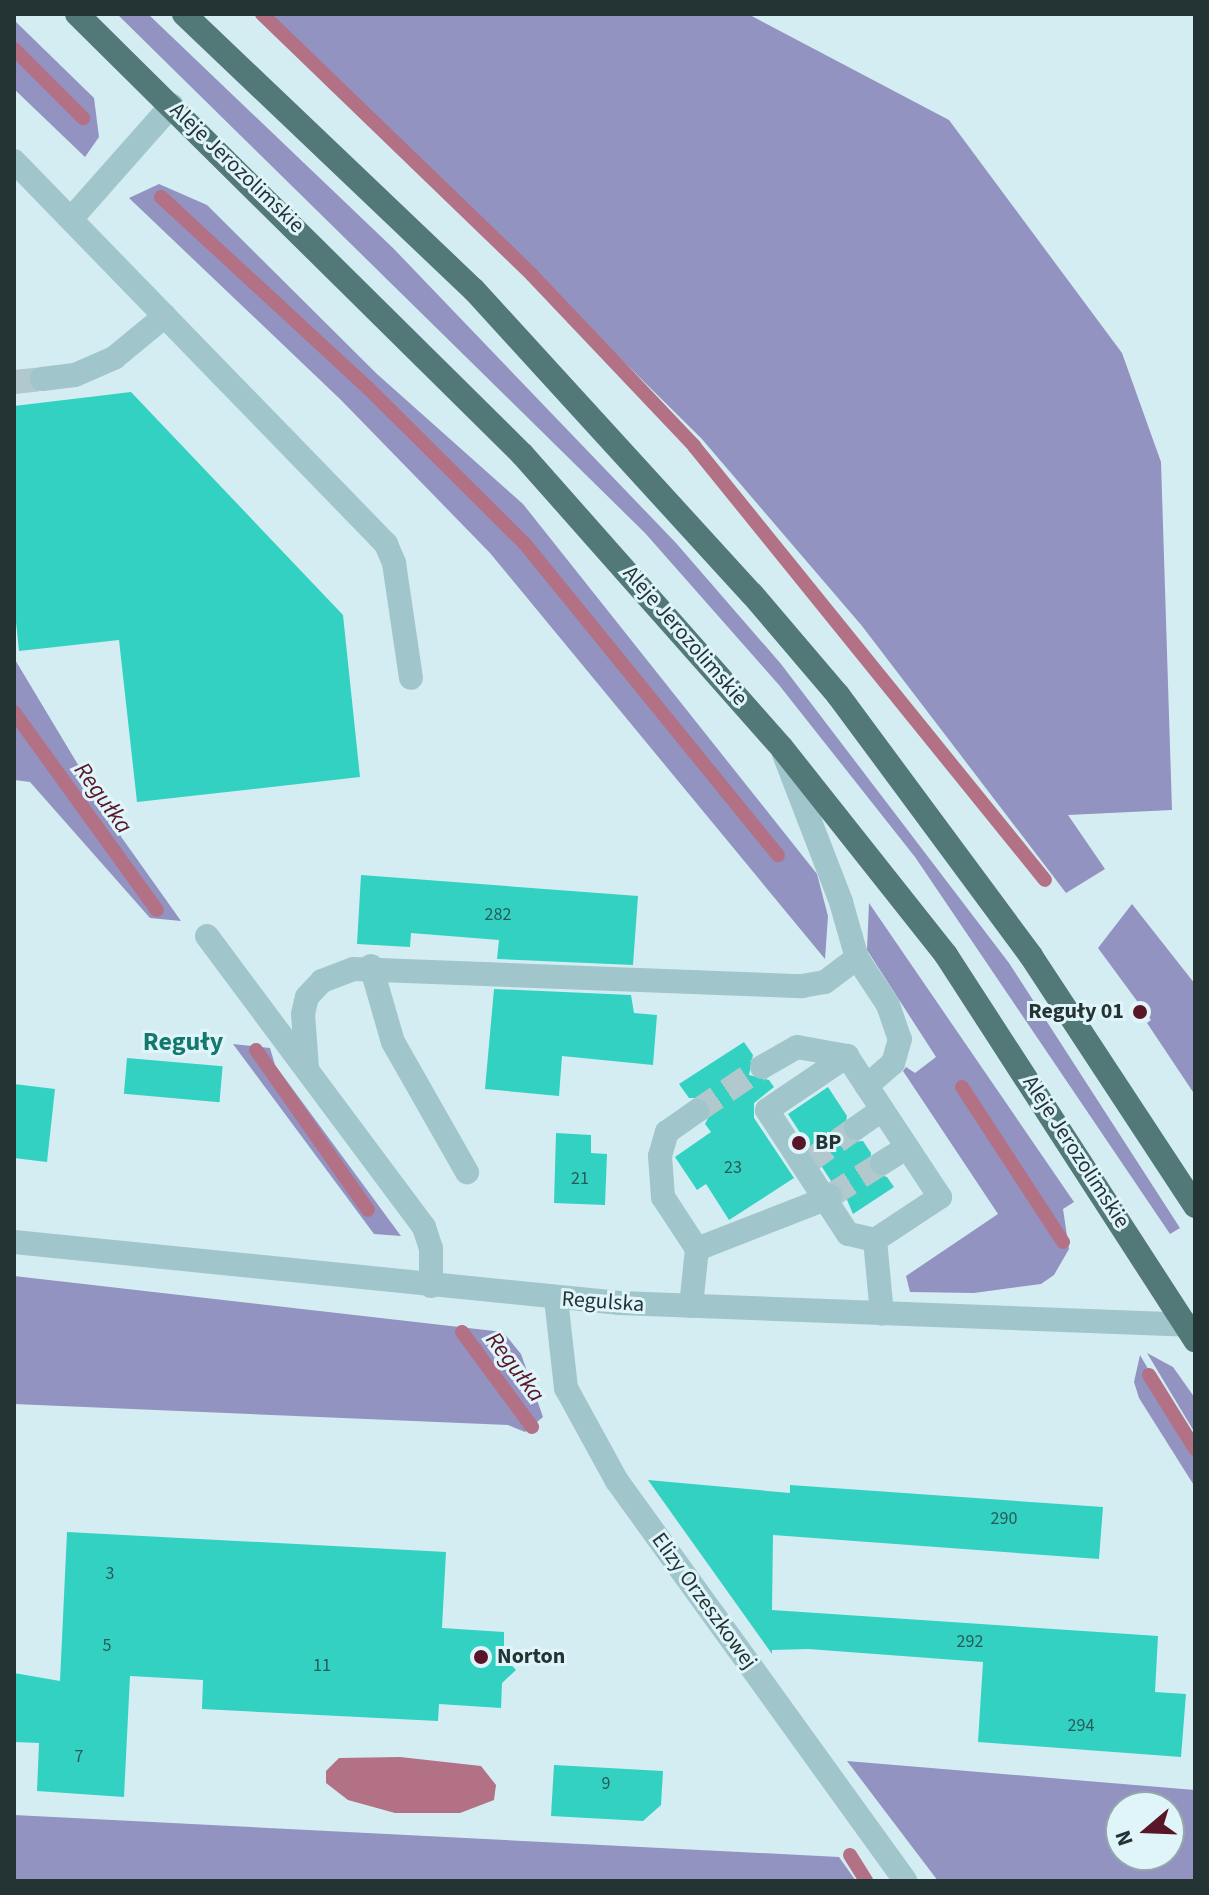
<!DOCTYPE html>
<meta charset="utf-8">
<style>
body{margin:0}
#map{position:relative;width:1209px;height:1895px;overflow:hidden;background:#d4edf3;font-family:"Source Sans 3",sans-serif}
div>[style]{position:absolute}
.green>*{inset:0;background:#9393c2}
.water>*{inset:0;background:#b27184}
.stream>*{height:14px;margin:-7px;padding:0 7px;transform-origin:7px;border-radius:7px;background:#b27184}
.building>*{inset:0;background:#33d1c2;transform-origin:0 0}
.minor-tunnel>*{height:24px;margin-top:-12px;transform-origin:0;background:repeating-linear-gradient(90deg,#b1c8cd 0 24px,transparent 0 36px)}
.minor>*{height:24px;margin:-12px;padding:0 12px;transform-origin:12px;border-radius:12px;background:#a0c6cb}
.major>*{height:24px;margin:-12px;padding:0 12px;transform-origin:12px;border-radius:12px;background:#537878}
.dots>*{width:22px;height:22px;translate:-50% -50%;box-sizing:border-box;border:4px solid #e0f5fa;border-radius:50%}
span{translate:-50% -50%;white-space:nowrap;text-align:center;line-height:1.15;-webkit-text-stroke:6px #e0f5fa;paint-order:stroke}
.number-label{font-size:18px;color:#285b58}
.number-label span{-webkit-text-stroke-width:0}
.street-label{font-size:22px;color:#243434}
.poi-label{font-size:22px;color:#243434;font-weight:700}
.right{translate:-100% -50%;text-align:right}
.left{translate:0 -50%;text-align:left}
.water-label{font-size:24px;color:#591628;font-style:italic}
.quarter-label{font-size:26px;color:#15786e;font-weight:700}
.frame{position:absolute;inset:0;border:16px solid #243434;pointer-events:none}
.north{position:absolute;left:1105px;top:1791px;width:80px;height:80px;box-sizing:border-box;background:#e0f5fa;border:2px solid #95a8ab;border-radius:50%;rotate:251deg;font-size:22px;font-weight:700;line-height:32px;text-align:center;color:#243434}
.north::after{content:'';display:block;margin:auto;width:28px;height:36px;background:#591628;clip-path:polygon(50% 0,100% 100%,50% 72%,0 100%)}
</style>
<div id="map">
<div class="green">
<i style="clip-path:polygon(117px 14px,148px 14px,393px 248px,676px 543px,781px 664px,1009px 963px,1180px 1228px,1170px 1234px,915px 857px,779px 685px,645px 533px)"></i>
<i style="clip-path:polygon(271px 14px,748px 14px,949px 120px,1122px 353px,1161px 462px,1172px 810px,1068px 815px,1105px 869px,1066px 893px,862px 626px,701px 438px)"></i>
<i style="clip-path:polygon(14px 20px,94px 98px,99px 137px,85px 157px,14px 89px)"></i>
<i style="clip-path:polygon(159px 184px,207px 205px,377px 374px,523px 504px,817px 874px,828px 916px,825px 959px,490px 553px,341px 400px,129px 198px)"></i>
<i style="clip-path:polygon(14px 658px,122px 838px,181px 921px,150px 918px,30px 782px,14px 780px)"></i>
<i style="clip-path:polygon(869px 903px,1074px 1202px,1063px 1209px,1069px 1249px,1054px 1275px,1041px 1284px,974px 1293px,910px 1292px,906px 1276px,998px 1214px,903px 1071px,906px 1067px,915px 1073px,936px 1057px,867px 950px)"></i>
<i style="clip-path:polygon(1132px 904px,1195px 984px,1195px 1095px,1147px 1023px,1151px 1020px,1098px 948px)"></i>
<i style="clip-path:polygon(233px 1044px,270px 1048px,275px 1065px,401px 1236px,374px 1234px)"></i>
<i style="clip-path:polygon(14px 1276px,503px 1332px,521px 1354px,543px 1417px,525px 1432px,508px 1425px,14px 1404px)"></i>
<i style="clip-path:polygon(1147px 1353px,1173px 1367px,1195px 1398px,1195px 1433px)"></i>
<i style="clip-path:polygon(1140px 1355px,1195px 1450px,1195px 1487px,1139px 1398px,1134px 1382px)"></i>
<i style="clip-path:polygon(evenodd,847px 1761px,1195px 1790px,1195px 1881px,938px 1881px,847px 1761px,1121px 1807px,1169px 1807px,1169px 1855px,1121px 1855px,1121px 1807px)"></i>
<i style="clip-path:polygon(14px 1815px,839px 1857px,856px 1881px,14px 1881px)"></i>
</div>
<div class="water">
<i style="clip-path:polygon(400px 1757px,481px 1766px,496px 1785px,494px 1800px,460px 1813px,395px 1813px,348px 1800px,326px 1783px,326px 1771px,339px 1758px)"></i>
</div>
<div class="stream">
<i style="left:262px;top:14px;width:376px;rotate:44deg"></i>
<i style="left:532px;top:275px;width:236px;rotate:46.5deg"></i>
<i style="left:694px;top:446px;width:558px;rotate:51.04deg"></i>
<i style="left:14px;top:49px;width:98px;rotate:45deg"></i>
<i style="left:161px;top:197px;width:284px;rotate:42.7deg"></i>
<i style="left:370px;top:390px;width:218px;rotate:44.8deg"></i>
<i style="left:525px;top:544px;width:401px;rotate:50.9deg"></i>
<i style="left:14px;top:712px;width:244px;rotate:54.2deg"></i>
<i style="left:256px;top:1050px;width:195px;rotate:55deg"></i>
<i style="left:962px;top:1087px;width:185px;rotate:56.9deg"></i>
<i style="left:462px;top:1332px;width:118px;rotate:53.6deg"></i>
<i style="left:1149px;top:1375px;width:87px;rotate:58.1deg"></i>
<i style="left:850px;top:1855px;width:31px;rotate:58deg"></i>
</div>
<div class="building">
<i style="clip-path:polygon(131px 392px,343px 615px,360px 777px,137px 802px,119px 640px,19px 651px,14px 603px,14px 406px)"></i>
<i style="clip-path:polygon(361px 875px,638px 896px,633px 965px,497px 959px,499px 940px,411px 933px,410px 947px,357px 944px)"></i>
<i style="clip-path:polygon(494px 989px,631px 995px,634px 1013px,657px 1015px,653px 1065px,562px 1056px,559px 1096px,485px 1089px)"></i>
<i style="clip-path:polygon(744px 1042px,753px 1055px,749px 1075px,769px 1080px,774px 1087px,754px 1103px,754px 1118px,794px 1178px,729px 1220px,706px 1184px,697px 1190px,675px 1157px,711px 1132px,705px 1124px,712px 1110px,704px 1098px,689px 1098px,679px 1084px)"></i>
<i style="left:127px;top:1058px;width:96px;height:36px;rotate:5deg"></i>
<i style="clip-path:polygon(14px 1084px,55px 1089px,47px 1162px,14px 1158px)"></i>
<i style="clip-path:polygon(828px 1087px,847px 1116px,843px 1136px,850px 1142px,863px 1141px,871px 1153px,870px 1172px,887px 1177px,894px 1187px,853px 1214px,842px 1188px,831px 1181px,788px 1114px)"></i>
<i style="clip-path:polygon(556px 1133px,591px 1135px,591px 1153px,607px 1154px,605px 1205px,554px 1203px)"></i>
<i style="clip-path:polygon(648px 1480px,790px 1493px,790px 1485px,1103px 1507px,1099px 1559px,773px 1535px,772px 1610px,1158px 1636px,1155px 1692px,1186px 1694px,1181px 1757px,978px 1742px,983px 1662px,808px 1649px,772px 1650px,772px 1654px)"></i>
<i style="clip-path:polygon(67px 1532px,446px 1552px,442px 1628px,504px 1632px,504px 1657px,516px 1670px,502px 1683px,501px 1708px,439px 1704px,438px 1721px,202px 1709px,203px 1680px,130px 1676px,124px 1797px,37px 1791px,39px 1743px,14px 1742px,14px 1673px,60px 1681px)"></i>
<i style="clip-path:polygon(554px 1765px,663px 1771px,661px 1805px,643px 1821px,551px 1816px)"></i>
</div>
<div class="minor-tunnel">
<i style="left:14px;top:382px;width:28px;rotate:-6deg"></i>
<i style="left:697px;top:1111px;width:78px;rotate:-34.1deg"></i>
<i style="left:808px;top:1162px;width:59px;rotate:-35.3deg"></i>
<i style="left:830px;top:1196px;width:62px;rotate:-32.4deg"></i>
</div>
<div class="minor">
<i style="left:14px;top:161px;width:534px;rotate:45.83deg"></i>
<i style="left:386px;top:544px;width:21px;rotate:67deg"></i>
<i style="left:394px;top:563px;width:116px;rotate:81.6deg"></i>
<i style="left:71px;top:219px;width:152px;rotate:-48.5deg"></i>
<i style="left:42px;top:379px;width:33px;rotate:-7deg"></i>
<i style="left:75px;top:375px;width:43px;rotate:-23.6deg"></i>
<i style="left:114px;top:358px;width:66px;rotate:-39.5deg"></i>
<i style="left:784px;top:754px;width:159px;rotate:68.9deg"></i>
<i style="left:841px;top:902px;width:58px;rotate:74.1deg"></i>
<i style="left:857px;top:958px;width:56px;rotate:56.6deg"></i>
<i style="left:888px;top:1005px;width:36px;rotate:71deg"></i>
<i style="left:900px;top:1039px;width:25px;rotate:106deg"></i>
<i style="left:893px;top:1063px;width:35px;rotate:139deg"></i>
<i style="left:207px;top:936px;width:363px;rotate:53.3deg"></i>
<i style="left:424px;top:1227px;width:22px;rotate:72deg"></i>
<i style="left:431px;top:1248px;width:38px;rotate:90deg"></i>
<i style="left:371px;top:966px;width:79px;rotate:73.9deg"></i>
<i style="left:393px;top:1042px;width:150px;rotate:60.4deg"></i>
<i style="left:762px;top:1067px;width:40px;rotate:-29.7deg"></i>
<i style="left:797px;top:1047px;width:51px;rotate:10.2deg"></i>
<i style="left:307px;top:1068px;width:54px;rotate:-94.2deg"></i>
<i style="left:303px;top:1014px;width:17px;rotate:-77deg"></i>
<i style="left:307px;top:997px;width:22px;rotate:-47deg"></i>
<i style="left:322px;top:981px;width:33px;rotate:-21deg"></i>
<i style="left:353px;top:969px;width:449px;rotate:2.2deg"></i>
<i style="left:802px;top:986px;width:23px;rotate:-10deg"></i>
<i style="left:825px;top:982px;width:40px;rotate:-37deg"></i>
<i style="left:856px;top:1128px;width:32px;rotate:-35deg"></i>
<i style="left:882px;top:1163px;width:28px;rotate:-32deg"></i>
<i style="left:875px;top:1240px;width:74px;rotate:84.6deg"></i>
<i style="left:14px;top:1242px;width:609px;rotate:5.75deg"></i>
<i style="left:620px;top:1303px;width:575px;rotate:2.19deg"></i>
<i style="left:697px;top:1249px;width:137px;rotate:-21.3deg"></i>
<i style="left:825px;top:1199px;width:106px;rotate:-123.1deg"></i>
<i style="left:767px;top:1110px;width:97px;rotate:-34deg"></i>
<i style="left:847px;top:1056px;width:169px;rotate:56.6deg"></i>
<i style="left:940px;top:1197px;width:78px;rotate:146.5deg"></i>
<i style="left:875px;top:1240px;width:28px;rotate:-167deg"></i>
<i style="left:848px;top:1234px;width:42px;rotate:-123.3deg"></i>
<i style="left:825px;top:1199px;width:6px;rotate:-31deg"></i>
<i style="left:556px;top:1299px;width:90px;rotate:83.6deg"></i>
<i style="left:566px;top:1388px;width:106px;rotate:61.3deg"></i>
<i style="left:617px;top:1481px;width:493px;rotate:54.2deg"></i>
<i style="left:691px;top:1306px;width:57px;rotate:-84deg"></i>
<i style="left:697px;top:1249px;width:62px;rotate:-123.2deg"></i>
<i style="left:663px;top:1197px;width:41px;rotate:-94.2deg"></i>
<i style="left:660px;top:1156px;width:25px;rotate:-74deg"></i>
<i style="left:667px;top:1132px;width:37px;rotate:-35deg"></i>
</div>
<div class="major">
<i style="left:77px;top:14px;width:626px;rotate:44.68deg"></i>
<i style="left:522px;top:454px;width:392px;rotate:48.5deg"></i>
<i style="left:782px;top:748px;width:264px;rotate:51.6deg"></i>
<i style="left:946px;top:955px;width:459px;rotate:57.1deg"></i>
<i style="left:184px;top:14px;width:400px;rotate:43.6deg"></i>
<i style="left:474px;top:290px;width:412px;rotate:47.6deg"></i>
<i style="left:752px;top:594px;width:133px;rotate:49.6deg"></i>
<i style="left:838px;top:695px;width:325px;rotate:53.5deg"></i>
<i style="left:1031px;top:956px;width:299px;rotate:56.7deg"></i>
</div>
<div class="dots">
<i style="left:1140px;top:1012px;background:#591628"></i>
<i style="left:799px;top:1143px;background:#591628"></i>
<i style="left:481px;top:1657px;background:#591628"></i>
</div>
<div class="number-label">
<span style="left:498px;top:915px">282</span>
<span style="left:733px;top:1168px">23</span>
<span style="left:580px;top:1179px">21</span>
<span style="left:1004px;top:1519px">290</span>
<span style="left:110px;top:1574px">3</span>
<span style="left:970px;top:1642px">292</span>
<span style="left:107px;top:1646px">5</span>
<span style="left:322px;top:1666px">11</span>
<span style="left:1081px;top:1726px">294</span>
<span style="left:79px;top:1757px">7</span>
<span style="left:606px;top:1784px">9</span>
</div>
<div class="street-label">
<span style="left:237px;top:168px;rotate:44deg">Aleje Jerozolimskie</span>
<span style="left:685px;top:636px;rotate:49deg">Aleje Jerozolimskie</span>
<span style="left:1076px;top:1152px;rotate:57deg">Aleje Jerozolimskie</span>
<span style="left:603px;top:1302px;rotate:4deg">Regulska</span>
<span style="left:704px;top:1601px;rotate:54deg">Elizy Orzeszkowej</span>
</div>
<div class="poi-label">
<span class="right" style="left:1124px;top:1012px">Reguły 01</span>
<span class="left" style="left:815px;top:1143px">BP</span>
<span class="left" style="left:497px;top:1657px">Norton</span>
</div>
<div class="water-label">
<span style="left:103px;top:798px;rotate:54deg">Regułka</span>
<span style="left:515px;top:1367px;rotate:53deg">Regułka</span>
</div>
<div class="quarter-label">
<span style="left:183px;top:1042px">Reguły</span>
</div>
<div class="frame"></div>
<div class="north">N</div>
</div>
